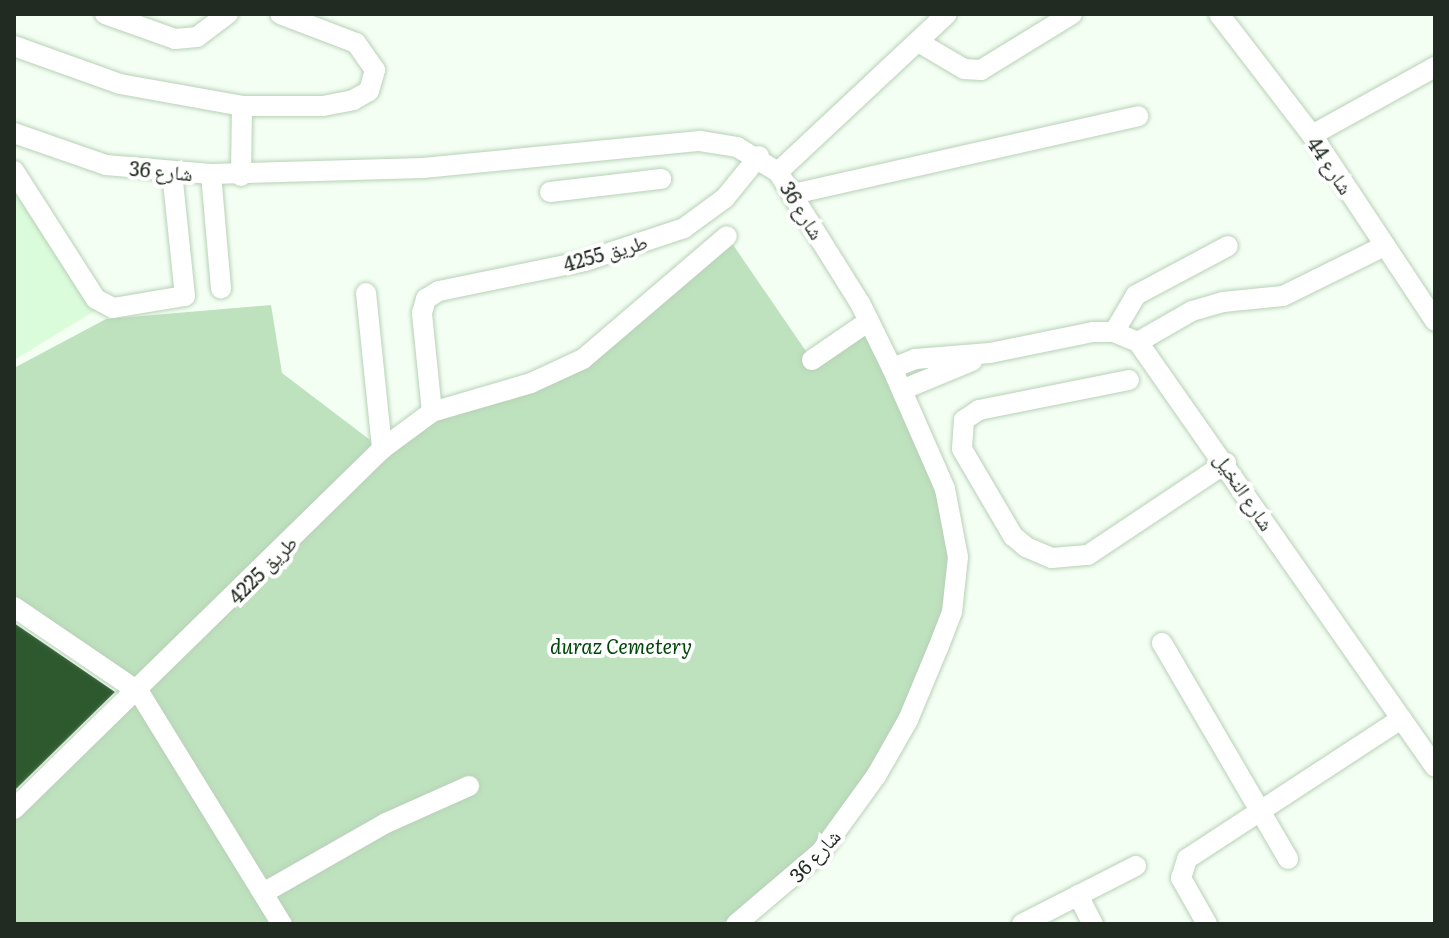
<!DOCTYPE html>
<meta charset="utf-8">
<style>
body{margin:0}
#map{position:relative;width:1449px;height:938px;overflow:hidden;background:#f4fff4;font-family:Literata,"Noto Naskh Arabic",serif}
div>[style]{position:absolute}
.built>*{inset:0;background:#dbfcdb}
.green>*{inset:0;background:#bee1be}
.building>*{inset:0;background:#2e592f}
.roads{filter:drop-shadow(0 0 2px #b8d1b7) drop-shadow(0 0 2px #b8d1b7)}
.minor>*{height:20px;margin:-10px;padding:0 10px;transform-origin:10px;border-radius:10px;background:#fff}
span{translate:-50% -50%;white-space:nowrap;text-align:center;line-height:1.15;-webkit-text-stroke:8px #fff;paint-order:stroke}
.street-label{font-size:20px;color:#212b21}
.park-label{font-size:20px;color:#00480a;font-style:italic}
.frame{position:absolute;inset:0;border:16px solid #212b21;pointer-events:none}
</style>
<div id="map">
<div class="built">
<i style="clip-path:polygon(14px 164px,103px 306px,14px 360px)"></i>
</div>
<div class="green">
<i style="clip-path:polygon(727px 236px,812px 360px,869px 321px,892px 368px,958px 557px,938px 648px,842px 826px,722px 924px,14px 924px,14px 809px,139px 692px,14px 608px,14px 368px,106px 319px,271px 305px,282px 373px,382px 449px,432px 412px,583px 359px)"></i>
</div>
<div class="building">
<i style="clip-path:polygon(14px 623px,115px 692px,14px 791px)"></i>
</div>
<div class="roads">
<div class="minor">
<i style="left:105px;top:14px;width:74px;rotate:19.7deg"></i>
<i style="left:175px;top:39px;width:22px;rotate:-5deg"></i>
<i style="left:197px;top:37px;width:39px;rotate:-37deg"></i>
<i style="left:1219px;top:14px;width:153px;rotate:52.5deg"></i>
<i style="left:1312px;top:135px;width:223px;rotate:56.5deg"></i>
<i style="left:920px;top:43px;width:51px;rotate:30.6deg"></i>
<i style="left:964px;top:69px;width:17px;rotate:3deg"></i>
<i style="left:981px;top:70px;width:107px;rotate:-31.6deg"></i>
<i style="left:14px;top:46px;width:113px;rotate:19.7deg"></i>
<i style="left:120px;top:84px;width:124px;rotate:10.2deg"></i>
<i style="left:242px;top:106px;width:81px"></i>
<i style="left:323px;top:106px;width:31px;rotate:-11deg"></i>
<i style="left:353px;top:100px;width:18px;rotate:-29deg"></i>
<i style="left:369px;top:91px;width:22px;rotate:-74deg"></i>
<i style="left:375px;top:70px;width:33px;rotate:-125deg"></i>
<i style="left:356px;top:43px;width:81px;rotate:-159.1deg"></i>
<i style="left:14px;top:133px;width:97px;rotate:19.2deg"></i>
<i style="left:106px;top:165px;width:105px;rotate:4.9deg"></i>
<i style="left:211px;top:174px;width:212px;rotate:-1.6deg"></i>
<i style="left:423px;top:168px;width:278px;rotate:-5.6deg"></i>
<i style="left:700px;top:141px;width:37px;rotate:9deg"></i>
<i style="left:737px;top:147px;width:48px;rotate:31.4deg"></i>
<i style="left:778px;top:172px;width:155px;rotate:58deg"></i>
<i style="left:860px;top:303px;width:72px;rotate:63.8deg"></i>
<i style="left:892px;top:368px;width:132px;rotate:66.3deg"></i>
<i style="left:945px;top:489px;width:69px;rotate:79.2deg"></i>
<i style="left:958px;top:557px;width:55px;rotate:96.2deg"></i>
<i style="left:952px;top:612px;width:39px;rotate:111deg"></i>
<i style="left:938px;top:648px;width:78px;rotate:112.6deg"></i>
<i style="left:908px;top:720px;width:64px;rotate:119.7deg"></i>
<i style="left:876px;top:776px;width:94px;rotate:125.9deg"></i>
<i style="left:821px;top:852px;width:111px;rotate:139.7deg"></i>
<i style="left:1312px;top:135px;width:141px;rotate:-28.9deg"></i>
<i style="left:14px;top:171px;width:152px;rotate:57.4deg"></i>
<i style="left:96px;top:299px;width:19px;rotate:28deg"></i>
<i style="left:113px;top:308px;width:73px;rotate:-9.5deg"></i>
<i style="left:185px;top:296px;width:125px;rotate:-96deg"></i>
<i style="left:778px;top:172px;width:231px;rotate:-43.1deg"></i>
<i style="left:211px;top:174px;width:115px;rotate:85deg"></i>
<i style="left:241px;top:176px;width:70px;rotate:-89.2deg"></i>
<i style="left:550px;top:192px;width:112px;rotate:-6.7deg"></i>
<i style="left:793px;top:194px;width:354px;rotate:-12.7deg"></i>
<i style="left:366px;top:293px;width:157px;rotate:84.1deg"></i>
<i style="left:1114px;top:332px;width:43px;rotate:-59.3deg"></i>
<i style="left:1136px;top:295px;width:104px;rotate:-28deg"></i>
<i style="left:1138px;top:342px;width:62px;rotate:-29.9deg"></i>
<i style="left:1192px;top:311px;width:32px;rotate:-16deg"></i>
<i style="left:1223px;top:302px;width:60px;rotate:-5.7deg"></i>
<i style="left:1283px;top:296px;width:113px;rotate:-26.3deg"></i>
<i style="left:812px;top:360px;width:69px;rotate:-34.4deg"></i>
<i style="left:892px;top:368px;width:25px;rotate:-21deg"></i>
<i style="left:915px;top:359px;width:75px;rotate:-4.6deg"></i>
<i style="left:990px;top:353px;width:105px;rotate:-11.5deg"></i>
<i style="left:1093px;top:332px;width:21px"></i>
<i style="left:1114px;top:332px;width:26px;rotate:23deg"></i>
<i style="left:1138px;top:342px;width:518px;rotate:55.05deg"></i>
<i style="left:1129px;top:380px;width:153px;rotate:168.7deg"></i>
<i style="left:979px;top:410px;width:18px;rotate:146deg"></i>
<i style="left:964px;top:420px;width:29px;rotate:94deg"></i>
<i style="left:962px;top:449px;width:101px;rotate:59.6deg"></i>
<i style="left:1013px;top:536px;width:17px;rotate:40deg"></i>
<i style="left:1026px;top:547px;width:28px;rotate:23deg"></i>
<i style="left:1052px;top:558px;width:36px;rotate:-5deg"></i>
<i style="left:1088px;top:555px;width:166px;rotate:-33.7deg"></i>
<i style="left:902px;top:390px;width:76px;rotate:-22.5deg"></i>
<i style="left:432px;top:412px;width:103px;rotate:-16.3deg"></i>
<i style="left:531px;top:383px;width:57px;rotate:-24.8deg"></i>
<i style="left:583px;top:359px;width:189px;rotate:-40.5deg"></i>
<i style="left:14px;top:607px;width:151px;rotate:34.2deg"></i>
<i style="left:139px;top:692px;width:273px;rotate:58.4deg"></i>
<i style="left:1162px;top:643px;width:250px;rotate:59.7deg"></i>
<i style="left:14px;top:809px;width:515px;rotate:-44.37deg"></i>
<i style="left:382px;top:449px;width:62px;rotate:-36.5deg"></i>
<i style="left:432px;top:412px;width:100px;rotate:-95.8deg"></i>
<i style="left:422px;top:313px;width:15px;rotate:-74deg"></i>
<i style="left:426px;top:299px;width:15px;rotate:-32deg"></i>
<i style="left:439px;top:291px;width:149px;rotate:-11.6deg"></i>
<i style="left:585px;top:261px;width:104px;rotate:-18.4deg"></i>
<i style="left:684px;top:228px;width:51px;rotate:-36.2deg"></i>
<i style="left:725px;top:198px;width:54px;rotate:-51deg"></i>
<i style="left:265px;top:892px;width:139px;rotate:-29.7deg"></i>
<i style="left:386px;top:823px;width:91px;rotate:-24deg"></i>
<i style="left:1078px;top:895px;width:33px;rotate:63deg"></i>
<i style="left:1022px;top:924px;width:128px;rotate:-27deg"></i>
<i style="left:1207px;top:924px;width:53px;rotate:-119.5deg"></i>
<i style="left:1181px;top:878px;width:20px;rotate:-72deg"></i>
<i style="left:1187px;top:859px;width:256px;rotate:-33.2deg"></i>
</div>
</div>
<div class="street-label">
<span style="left:1331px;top:165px;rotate:56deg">شارع 44</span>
<span style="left:161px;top:170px;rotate:5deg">شارع 36</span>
<span style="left:803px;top:210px;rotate:58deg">شارع 36</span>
<span style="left:605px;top:252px;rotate:-16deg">طريق 4255</span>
<span style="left:1245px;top:491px;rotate:56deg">شارع النخيل</span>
<span style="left:262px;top:569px;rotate:-45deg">طريق 4225</span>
<span style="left:814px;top:855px;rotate:-47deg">شارع 36</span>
</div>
<div class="park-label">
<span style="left:621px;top:645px">duraz Cemetery</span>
</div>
<div class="frame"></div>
</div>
